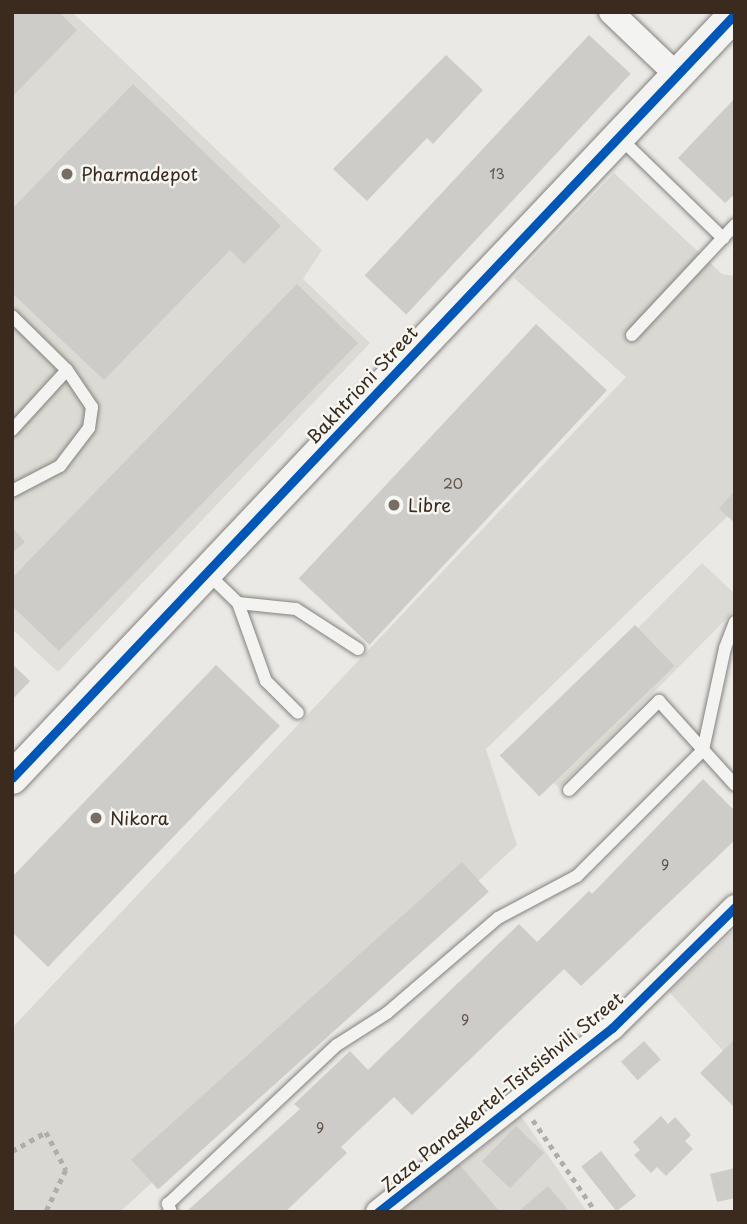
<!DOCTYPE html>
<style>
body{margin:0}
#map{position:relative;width:747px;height:1224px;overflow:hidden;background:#eae9e6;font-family:"Playpen Sans",sans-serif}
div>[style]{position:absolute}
.built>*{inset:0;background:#dbdad4}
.green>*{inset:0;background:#dad8d3}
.building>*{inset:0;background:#cdccc9;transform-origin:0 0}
.path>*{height:4.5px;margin-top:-2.25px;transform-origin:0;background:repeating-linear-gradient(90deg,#b0aeac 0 5px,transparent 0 10px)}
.roads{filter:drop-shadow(0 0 2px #85817d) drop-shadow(0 0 2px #85817d)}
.service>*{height:12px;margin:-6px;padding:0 6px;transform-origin:6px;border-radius:6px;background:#f3f3f1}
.minor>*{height:24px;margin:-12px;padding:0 12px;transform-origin:12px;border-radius:12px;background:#f3f3f1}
.tertiary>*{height:32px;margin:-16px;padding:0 16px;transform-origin:16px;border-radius:16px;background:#f3f3f1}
.cycleway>*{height:9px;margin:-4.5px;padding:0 4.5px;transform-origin:4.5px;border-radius:4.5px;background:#0057b8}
.dots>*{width:19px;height:19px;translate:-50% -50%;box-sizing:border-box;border:4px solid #f6f6f2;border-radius:50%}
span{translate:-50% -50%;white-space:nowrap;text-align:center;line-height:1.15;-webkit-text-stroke:5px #f6f6f2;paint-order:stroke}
.number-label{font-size:14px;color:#605249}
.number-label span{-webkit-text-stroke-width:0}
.poi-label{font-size:18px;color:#3b2a1e}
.left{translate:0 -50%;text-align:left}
.street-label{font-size:18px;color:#3b2a1e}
.frame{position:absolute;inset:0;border:14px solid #3b2a1e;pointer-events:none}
</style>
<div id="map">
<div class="built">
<i style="clip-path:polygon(12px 12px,72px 12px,322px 250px,303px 279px,370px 343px,58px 672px,12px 629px)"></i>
<i style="clip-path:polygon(702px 563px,735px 594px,735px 610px,559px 788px,519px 749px)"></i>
<i style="clip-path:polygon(735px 929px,735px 1064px,669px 992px)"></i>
<i style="clip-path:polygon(521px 1116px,587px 1212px,402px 1212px)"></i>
</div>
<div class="green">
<i style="clip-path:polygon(614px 173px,722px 274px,735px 276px,735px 509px,486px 749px,517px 845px,120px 1212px,12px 1212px,12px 1028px,626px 377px,514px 278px)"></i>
</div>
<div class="building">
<i style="clip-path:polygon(12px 12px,59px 12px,77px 30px,12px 97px)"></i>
<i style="left:589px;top:35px;width:57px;height:329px;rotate:43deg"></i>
<i style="clip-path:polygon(446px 55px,483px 90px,433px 144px,427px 138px,367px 201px,333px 169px)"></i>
<i style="clip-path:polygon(133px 84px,281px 226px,244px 264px,230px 250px,104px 380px,12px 293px,12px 209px)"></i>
<i style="clip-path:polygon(735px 98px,735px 194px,725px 203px,678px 158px)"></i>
<i style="clip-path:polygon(297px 284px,358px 343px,59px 651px,12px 606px,12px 578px)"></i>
<i style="left:536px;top:324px;width:97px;height:348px;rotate:43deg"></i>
<i style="clip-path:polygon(735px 490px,735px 523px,719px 509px)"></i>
<i style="clip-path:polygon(12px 527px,25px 542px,12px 553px)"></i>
<i style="left:635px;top:625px;width:57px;height:188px;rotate:46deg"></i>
<i style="clip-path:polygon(12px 664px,30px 681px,12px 700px)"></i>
<i style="clip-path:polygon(216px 665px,280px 726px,48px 967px,12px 932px,12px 877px)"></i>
<i style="clip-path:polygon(703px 779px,735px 811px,735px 840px,581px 986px,564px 969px,412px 1115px,394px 1097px,341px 1147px,347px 1153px,285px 1212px,186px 1212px,300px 1109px,294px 1104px,350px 1051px,368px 1070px,519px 924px,537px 942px,589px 891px,592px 894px)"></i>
<i style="left:462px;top:862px;width:40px;height:445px;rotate:48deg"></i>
<i style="clip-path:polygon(735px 1039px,735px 1108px,700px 1073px)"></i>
<i style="left:644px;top:1041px;width:25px;height:31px;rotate:48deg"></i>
<i style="clip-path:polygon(661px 1116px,668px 1124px,675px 1117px,691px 1135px,685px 1141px,693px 1149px,666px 1176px,657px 1167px,651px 1173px,634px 1155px,640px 1150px,633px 1142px)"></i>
<i style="left:516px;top:1126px;width:39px;height:49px;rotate:44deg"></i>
<i style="left:601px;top:1151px;width:57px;height:25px;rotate:52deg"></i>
<i style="clip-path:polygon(453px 1157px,500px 1212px,389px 1212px)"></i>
<i style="clip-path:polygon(735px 1168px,735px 1198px,717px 1202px,710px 1174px)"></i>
<i style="clip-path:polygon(548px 1186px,570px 1212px,518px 1212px)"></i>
</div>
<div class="path">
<i style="left:533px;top:1120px;width:112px;rotate:55.6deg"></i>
<i style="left:12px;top:1151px;width:39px;rotate:-29deg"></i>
<i style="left:46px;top:1132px;width:43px;rotate:62.2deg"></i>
<i style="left:66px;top:1170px;width:47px;rotate:115.5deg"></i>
</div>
<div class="roads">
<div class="service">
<i style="left:620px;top:138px;width:144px;rotate:44.2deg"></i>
<i style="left:12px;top:316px;width:77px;rotate:44.5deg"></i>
<i style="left:67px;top:370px;width:45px;rotate:56deg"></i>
<i style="left:92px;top:407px;width:21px;rotate:98deg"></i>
<i style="left:89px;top:428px;width:48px;rotate:127.3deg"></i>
<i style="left:60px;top:466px;width:54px;rotate:152.5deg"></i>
<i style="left:632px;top:335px;width:151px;rotate:-46.9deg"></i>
<i style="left:12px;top:430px;width:81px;rotate:-47.5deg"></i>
<i style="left:207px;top:573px;width:43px;rotate:44.1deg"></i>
<i style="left:238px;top:603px;width:58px;rotate:5.9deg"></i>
<i style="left:296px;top:609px;width:74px;rotate:32.8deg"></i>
<i style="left:238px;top:603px;width:83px;rotate:70.3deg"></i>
<i style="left:266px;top:681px;width:45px;rotate:45deg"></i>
<i style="left:569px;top:790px;width:127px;rotate:-44.7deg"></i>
<i style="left:659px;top:701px;width:113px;rotate:47.9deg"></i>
<i style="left:171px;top:1212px;width:9px;rotate:-111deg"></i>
<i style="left:168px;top:1204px;width:232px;rotate:-43.3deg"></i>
<i style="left:337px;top:1045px;width:59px;rotate:-32.6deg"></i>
<i style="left:387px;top:1013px;width:146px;rotate:-40.6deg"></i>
<i style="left:498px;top:918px;width:89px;rotate:-28deg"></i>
<i style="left:577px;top:876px;width:178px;rotate:-45deg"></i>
<i style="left:703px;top:750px;width:104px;rotate:-77.8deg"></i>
<i style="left:725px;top:648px;width:28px;rotate:-69deg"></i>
</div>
<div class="minor">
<i style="left:611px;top:12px;width:91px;rotate:43.7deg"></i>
<i style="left:378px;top:1212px;width:298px;rotate:-38.2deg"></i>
<i style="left:612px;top:1028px;width:173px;rotate:-44.5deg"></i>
</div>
<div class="tertiary">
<i style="left:12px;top:778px;width:1052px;rotate:-46.58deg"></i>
</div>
</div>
<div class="cycleway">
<i style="left:12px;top:778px;width:1052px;rotate:-46.58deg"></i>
<i style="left:378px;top:1212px;width:298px;rotate:-38.2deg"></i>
<i style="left:612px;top:1028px;width:173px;rotate:-44.5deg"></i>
</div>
<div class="dots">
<i style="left:67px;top:174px;background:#786d64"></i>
<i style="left:394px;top:505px;background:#786d64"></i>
<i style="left:96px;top:818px;background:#786d64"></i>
</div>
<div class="number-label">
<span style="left:497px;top:174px">13</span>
<span style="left:453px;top:484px">20</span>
<span style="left:665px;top:865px">9</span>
<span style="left:465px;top:1020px">9</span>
<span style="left:320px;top:1128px">9</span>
</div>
<div class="poi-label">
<span class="left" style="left:81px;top:174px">Pharmadepot</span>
<span class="left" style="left:408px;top:505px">Libre</span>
<span class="left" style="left:110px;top:818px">Nikora</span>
</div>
<div class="street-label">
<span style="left:362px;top:385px;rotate:-47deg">Bakhtrioni Street</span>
<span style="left:502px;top:1092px;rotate:-39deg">Zaza Panaskertel-Tsitsishvili Street</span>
</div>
<div class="frame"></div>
</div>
